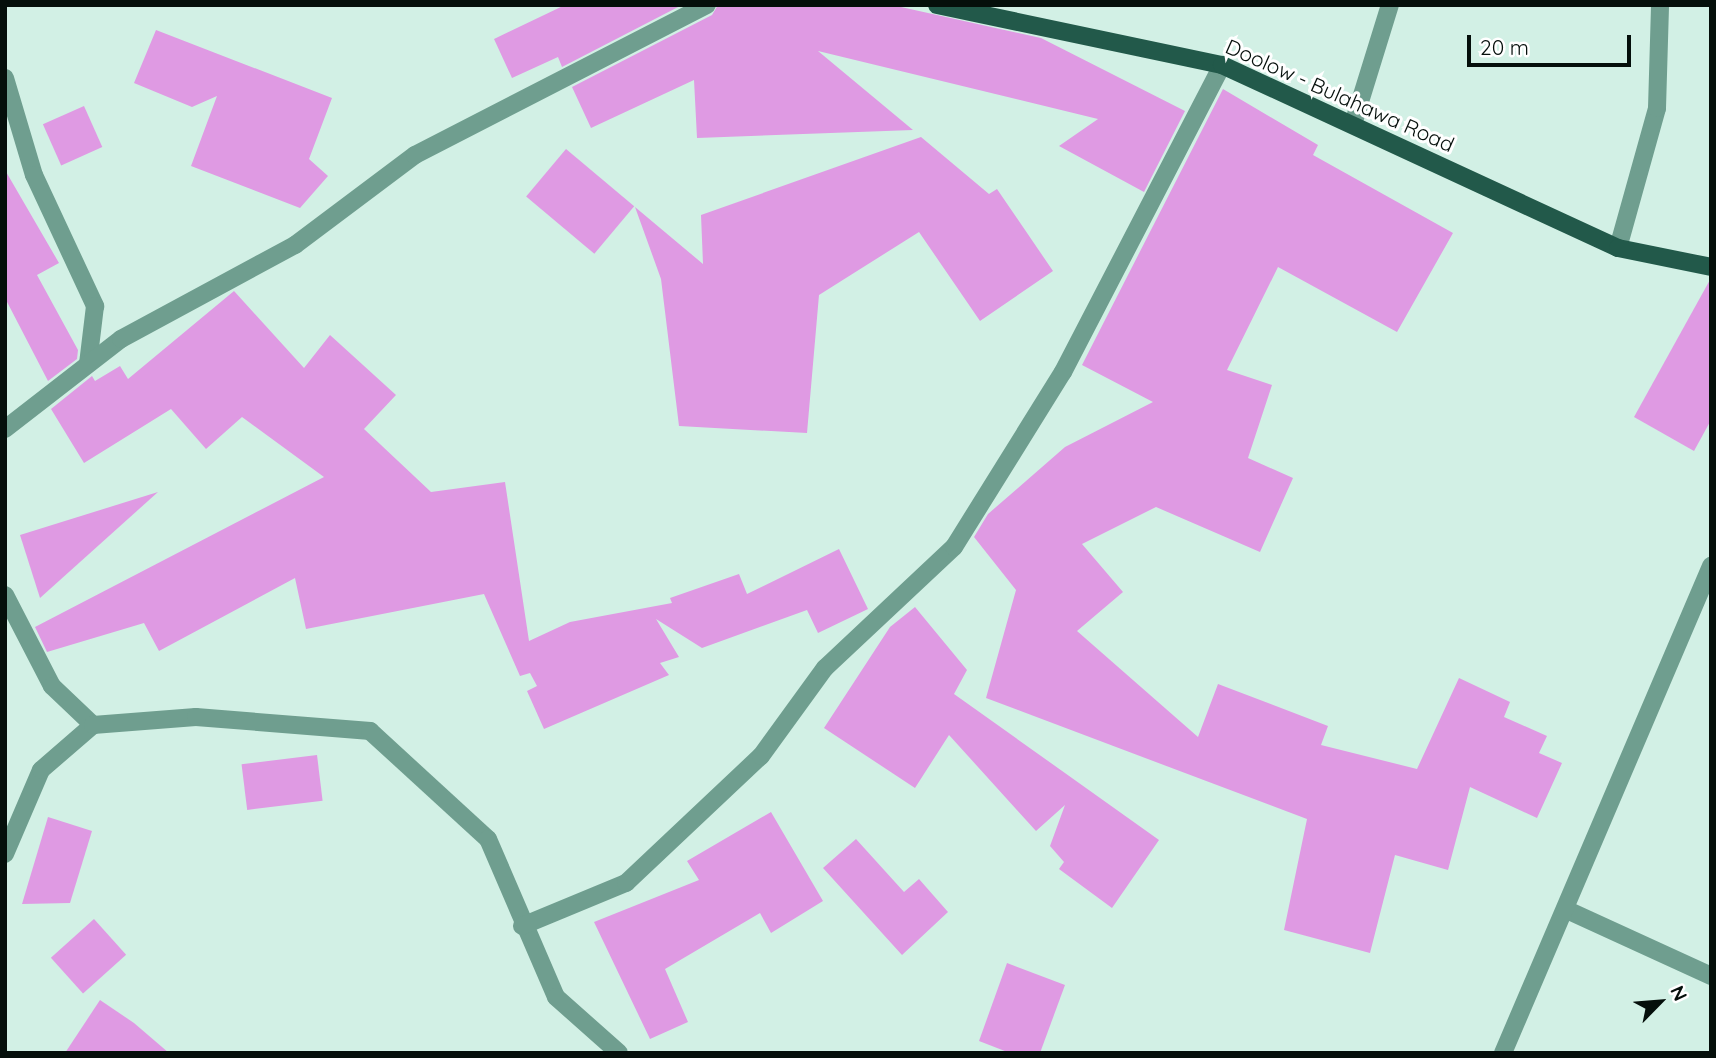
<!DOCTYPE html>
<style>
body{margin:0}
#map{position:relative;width:1716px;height:1058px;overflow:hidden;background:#d2f0e5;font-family:Quicksand,sans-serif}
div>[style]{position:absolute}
.building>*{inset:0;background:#df9ae3;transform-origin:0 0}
.minor>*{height:18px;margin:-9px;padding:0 9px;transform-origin:9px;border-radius:9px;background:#6f9e8f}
.major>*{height:18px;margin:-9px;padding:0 9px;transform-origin:9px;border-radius:9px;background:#22594a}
span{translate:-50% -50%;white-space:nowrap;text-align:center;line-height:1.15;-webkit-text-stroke:6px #fff;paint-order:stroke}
.street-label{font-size:21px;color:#050f0b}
.frame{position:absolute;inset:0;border:7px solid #050f0b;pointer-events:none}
.north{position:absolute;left:1625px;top:967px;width:70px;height:70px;-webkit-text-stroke:5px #fff;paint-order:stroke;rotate:65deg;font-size:19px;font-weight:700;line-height:28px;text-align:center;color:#050f0b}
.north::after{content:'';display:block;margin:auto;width:24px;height:32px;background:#050f0b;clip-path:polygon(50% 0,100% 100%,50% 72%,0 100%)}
.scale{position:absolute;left:1467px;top:35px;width:164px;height:32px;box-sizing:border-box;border:4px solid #050f0b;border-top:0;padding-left:9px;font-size:21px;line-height:24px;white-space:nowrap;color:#050f0b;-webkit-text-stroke:5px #fff;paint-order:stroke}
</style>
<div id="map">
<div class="building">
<i style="clip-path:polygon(565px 5px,682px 5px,562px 67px,558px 57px,512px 78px,494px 39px)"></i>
<i style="clip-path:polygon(718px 5px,892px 5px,1041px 38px,1185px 111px,1144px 192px,1059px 146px,1098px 119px,818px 51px,913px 130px,697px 138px,694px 80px,591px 128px,572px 87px,712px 15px)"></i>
<i style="clip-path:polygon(156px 30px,332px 98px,309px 159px,328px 176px,300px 208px,191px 166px,217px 96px,192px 107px,134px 83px)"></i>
<i style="clip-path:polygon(1223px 89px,1318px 145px,1313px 155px,1453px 233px,1397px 332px,1278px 267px,1227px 370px,1272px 385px,1248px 458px,1293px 478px,1260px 552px,1156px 507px,1082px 544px,1123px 592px,1077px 631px,1198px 737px,1218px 684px,1328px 726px,1321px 745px,1417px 769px,1459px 678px,1510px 702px,1504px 717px,1547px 736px,1539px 753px,1562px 763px,1537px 818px,1470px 787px,1448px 870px,1395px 855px,1370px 953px,1284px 930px,1307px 819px,986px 698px,1016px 590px,974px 537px,988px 514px,1065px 447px,1153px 402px,1082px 365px)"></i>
<i style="left:84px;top:106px;width:45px;height:45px;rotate:66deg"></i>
<i style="clip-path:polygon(921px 137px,989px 194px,997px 189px,1053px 271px,980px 321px,919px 232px,819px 295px,807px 433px,679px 426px,661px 279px,635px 207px,703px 264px,701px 215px)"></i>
<i style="left:566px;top:149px;width:89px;height:62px;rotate:40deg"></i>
<i style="clip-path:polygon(5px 170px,59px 263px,37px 275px,78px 350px,77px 359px,48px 381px,5px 298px)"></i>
<i style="clip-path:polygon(1711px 278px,1711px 420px,1694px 451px,1634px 417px)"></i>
<i style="clip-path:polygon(234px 291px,304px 368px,330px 335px,396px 395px,364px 429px,431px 492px,505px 482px,529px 641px,570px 622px,672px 603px,670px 598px,739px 574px,747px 594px,839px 549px,868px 609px,818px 633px,807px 610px,702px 648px,656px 619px,679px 657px,660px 663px,669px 675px,544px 729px,527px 691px,537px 686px,530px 673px,520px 676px,484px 594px,306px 629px,295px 578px,159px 651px,144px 623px,47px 652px,35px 627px,324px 477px,242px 417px,206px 449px,171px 409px,84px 463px,51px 409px,92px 376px,95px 381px,120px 366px,128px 379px)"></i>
<i style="clip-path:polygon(158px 492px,40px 598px,20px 535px)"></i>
<i style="clip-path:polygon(915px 607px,967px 670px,954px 694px,1159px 840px,1112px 908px,1059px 869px,1064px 862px,1050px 846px,1065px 805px,1036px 831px,949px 735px,915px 788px,824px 728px,890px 627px)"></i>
<i style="left:317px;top:755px;width:46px;height:76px;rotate:83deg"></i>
<i style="clip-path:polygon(771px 812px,823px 901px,771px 933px,760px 913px,665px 969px,688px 1022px,650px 1039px,594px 922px,699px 880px,687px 861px)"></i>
<i style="clip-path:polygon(48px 817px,92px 831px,70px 903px,22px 904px)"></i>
<i style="clip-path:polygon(856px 839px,904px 892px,919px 879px,948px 912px,902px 955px,823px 868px)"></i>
<i style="left:94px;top:919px;width:48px;height:58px;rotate:48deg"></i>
<i style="clip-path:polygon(1007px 963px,1065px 985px,1040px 1053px,1010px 1053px,979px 1041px)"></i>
<i style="clip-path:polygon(100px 1000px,134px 1023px,169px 1053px,65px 1053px)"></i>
</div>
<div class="minor">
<i style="left:5px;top:78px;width:101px;rotate:73.4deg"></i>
<i style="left:34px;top:175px;width:145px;rotate:65deg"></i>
<i style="left:95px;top:306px;width:58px;rotate:96.9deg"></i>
<i style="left:1354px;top:121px;width:121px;rotate:-72.8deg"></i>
<i style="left:1618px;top:248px;width:145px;rotate:-74.4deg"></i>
<i style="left:1657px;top:108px;width:103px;rotate:-88.3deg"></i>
<i style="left:5px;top:429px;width:147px;rotate:-37.8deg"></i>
<i style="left:121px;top:339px;width:198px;rotate:-28.4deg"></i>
<i style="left:295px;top:245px;width:150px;rotate:-36.9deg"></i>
<i style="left:415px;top:155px;width:328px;rotate:-27.2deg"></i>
<i style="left:5px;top:595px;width:102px;rotate:62.7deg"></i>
<i style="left:52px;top:686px;width:57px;rotate:43.6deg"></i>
<i style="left:5px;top:854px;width:91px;rotate:-66.8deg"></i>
<i style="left:41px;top:770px;width:69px;rotate:-40.9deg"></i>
<i style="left:93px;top:725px;width:103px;rotate:-4.4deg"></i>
<i style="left:196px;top:717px;width:175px;rotate:4.6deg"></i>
<i style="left:370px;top:731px;width:160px;rotate:42.5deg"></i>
<i style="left:488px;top:839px;width:172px;rotate:66.7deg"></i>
<i style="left:556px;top:997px;width:84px;rotate:41.6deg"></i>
<i style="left:1567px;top:910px;width:158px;rotate:24.6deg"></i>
<i style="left:522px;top:926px;width:113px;rotate:-22.5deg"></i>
<i style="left:626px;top:883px;width:185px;rotate:-43.3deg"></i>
<i style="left:761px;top:756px;width:109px;rotate:-54deg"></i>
<i style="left:825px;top:668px;width:177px;rotate:-43.2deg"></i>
<i style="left:954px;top:547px;width:206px;rotate:-58.1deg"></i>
<i style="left:1063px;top:372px;width:346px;rotate:-62.6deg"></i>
<i style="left:1503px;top:1053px;width:530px;rotate:-66.87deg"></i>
</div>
<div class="major">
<i style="left:937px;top:5px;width:291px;rotate:11.9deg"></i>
<i style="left:1222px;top:65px;width:436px;rotate:24.8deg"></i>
<i style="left:1618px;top:248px;width:95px;rotate:11.5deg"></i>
</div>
<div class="street-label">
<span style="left:1340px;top:95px;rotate:24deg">Doolow - Bulahawa Road</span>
</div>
<div class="frame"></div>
<div class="north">N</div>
<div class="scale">20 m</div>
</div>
